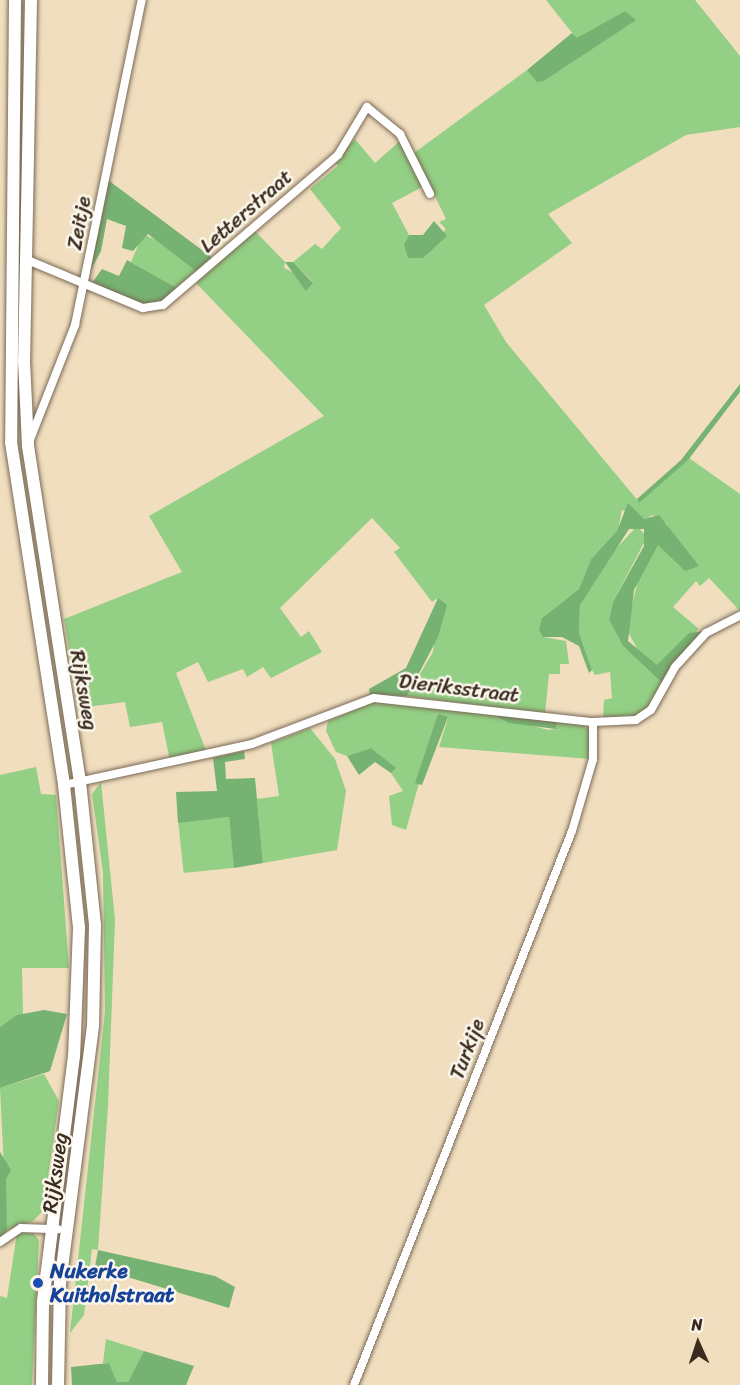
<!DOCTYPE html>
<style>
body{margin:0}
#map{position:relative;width:740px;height:1385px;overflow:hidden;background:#f0debf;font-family:Sriracha,sans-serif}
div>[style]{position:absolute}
.green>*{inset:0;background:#93cf84;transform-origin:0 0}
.forest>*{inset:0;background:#76b272}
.roads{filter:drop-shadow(0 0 2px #7a6956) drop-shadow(0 0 2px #7a6956)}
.minor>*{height:8px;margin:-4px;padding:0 4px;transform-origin:4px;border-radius:4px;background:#fff}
.highway>*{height:12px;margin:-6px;padding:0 6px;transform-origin:6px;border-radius:6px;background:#fff}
.dots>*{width:16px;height:16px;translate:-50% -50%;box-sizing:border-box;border:3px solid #fbf7ec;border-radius:50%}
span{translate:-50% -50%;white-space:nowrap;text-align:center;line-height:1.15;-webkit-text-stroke:5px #fbf7ec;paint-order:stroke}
.street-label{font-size:21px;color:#3b2a1e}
.transit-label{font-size:21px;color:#164399;font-weight:700}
.left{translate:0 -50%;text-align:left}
.north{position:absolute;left:668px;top:1313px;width:60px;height:60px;-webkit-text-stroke:4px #fbf7ec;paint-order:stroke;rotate:357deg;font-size:16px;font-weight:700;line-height:24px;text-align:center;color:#3b2a1e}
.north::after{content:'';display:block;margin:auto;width:21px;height:27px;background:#3b2a1e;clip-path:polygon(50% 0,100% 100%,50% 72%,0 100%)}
</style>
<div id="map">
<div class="green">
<i style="clip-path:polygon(546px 0,695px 0,740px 56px,740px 127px,686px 135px,548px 214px,572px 243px,484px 305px,506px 342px,639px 502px,689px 458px,740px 494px,740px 611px,709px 578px,700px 586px,696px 581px,673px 607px,699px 629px,657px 666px,639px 652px,626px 628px,640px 573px,658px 544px,680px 566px,667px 524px,653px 515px,645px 519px,622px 510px,618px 530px,591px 559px,579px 589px,542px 618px,543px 637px,566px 641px,569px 664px,560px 664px,560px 674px,549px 674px,545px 714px,407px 696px,433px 652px,438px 598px,432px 602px,394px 552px,400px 548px,372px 518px,280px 608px,301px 637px,309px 631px,322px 652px,271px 678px,263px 667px,247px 677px,243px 669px,208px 682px,198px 662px,176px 673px,207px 753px,170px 761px,162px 722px,130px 727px,125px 702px,79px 708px,64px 619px,182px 572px,149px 516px,324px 416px,196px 283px,255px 231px,285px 262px,284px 268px,313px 282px,293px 262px,315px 244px,322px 249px,341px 228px,310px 189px,338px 166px,335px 162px,355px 139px,375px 163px,401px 140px,424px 186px,392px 203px,409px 235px,404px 244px,423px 258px,446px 229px,439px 222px,446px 219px,414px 153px,527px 70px,544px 81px,635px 20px,625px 11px,577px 39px)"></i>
<i style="clip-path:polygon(143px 234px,156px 240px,198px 273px,179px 289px,131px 262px)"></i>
<i style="clip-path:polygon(637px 526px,647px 537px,613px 602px,609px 620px,623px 646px,662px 683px,651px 706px,634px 718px,603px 719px,604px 700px,612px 698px,610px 672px,595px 675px,592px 670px,579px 633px,580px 605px,602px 564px)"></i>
<i style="clip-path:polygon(377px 701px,494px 715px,548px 730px,556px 729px,557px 722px,582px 725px,590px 730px,590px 759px,439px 747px,448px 718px,438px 714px,406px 830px,392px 825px,389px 796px,403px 791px,391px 773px,395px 768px,371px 748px,347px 756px,336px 752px,326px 731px,328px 721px)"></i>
<i style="clip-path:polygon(310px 728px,335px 759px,346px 791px,337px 850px,263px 863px,257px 799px,279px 796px,271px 743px)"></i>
<i style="clip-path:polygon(36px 767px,41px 794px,56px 795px,69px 968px,22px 968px,23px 1014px,0 1027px,0 775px)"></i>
<i style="clip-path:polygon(101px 782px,115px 920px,108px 1106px,98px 1250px,92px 1249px,84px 1315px,70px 1333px,105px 1012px,103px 872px,92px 794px)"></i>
<i style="left:229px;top:817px;width:51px;height:51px;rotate:84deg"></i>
<i style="clip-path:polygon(44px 1074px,59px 1101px,43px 1211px,33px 1221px,7px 1230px,0 1088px)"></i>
<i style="clip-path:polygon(17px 1233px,33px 1233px,39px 1240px,32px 1385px,0 1385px,0 1296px,7px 1298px)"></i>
<i style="clip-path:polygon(106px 1339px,144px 1351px,128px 1382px,117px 1382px,109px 1363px,103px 1363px)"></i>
</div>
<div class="forest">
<i style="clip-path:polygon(625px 11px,636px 20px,544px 81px,537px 82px,527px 70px,572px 33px,577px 38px)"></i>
<i style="clip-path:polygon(108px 180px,214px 259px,198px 273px,148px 234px,133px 251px,122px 248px,126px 226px,107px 219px,101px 251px,87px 277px)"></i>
<i style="clip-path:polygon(434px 221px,447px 236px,423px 258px,408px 258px,404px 244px,409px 235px,423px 235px)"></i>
<i style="clip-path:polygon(127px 260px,179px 289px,161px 303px,145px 306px,92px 283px,102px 269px,119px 276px)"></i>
<i style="clip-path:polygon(285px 262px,293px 262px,313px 283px,306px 291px)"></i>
<i style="clip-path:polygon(740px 384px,740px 392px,688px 460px,639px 503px,637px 499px,681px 460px)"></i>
<i style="clip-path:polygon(628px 503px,644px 519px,659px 515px,699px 566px,685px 571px,658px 545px,634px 590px,628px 641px,657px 665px,689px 633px,704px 631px,662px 683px,623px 646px,609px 620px,613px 602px,644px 546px,644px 529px,629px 529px,580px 605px,579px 633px,592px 670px,589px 673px,579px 646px,562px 637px,543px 637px,539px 630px,542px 618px,579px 589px,591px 559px,617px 531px)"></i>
<i style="clip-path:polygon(438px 598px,447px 605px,438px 637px,407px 696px,370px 695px,369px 689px,406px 668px)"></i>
<i style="clip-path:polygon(438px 714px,448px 717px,422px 785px,415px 783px)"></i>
<i style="clip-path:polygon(494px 715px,557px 722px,556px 729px,509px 723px)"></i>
<i style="clip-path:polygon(371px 748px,396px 768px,391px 773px,375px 762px,359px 775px,347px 756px)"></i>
<i style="clip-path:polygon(244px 751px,245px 759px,225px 762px,226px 779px,255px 778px,263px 863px,234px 868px,229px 817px,178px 823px,176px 792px,217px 791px,213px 758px)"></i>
<i style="clip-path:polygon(44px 1010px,67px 1014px,50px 1071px,0 1088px,0 1027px,17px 1015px)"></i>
<i style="clip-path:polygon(0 1152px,11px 1170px,6px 1179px,7px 1230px,0 1238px)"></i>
<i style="clip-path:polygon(98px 1250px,215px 1276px,235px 1287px,229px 1308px,95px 1267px)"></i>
<i style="clip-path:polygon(144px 1351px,194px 1366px,186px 1385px,72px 1385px,71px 1367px,109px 1363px,117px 1382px,128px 1382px)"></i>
</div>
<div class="roads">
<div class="minor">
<i style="left:25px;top:259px;width:128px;rotate:22.6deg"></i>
<i style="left:143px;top:308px;width:20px;rotate:-9deg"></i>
<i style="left:163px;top:305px;width:230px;rotate:-40.6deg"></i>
<i style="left:338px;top:155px;width:56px;rotate:-58.9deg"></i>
<i style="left:367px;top:107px;width:43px;rotate:39.3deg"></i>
<i style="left:400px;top:134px;width:67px;rotate:63.4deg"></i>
<i style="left:29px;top:442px;width:126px;rotate:-68.5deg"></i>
<i style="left:75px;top:325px;width:332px;rotate:-78.4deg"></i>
<i style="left:64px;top:785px;width:192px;rotate:-12.3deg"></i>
<i style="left:252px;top:744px;width:130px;rotate:-20.7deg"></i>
<i style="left:374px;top:698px;width:220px;rotate:6.3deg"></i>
<i style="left:593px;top:722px;width:43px;rotate:-2.7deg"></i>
<i style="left:636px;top:720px;width:18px;rotate:-34deg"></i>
<i style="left:651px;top:710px;width:49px;rotate:-60.8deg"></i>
<i style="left:675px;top:667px;width:46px;rotate:-47.6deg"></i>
<i style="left:706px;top:633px;width:38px;rotate:-27deg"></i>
<i style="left:0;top:1242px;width:25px;rotate:-34deg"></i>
<i style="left:21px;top:1228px;width:37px;rotate:2deg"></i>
<i style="left:354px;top:1385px;width:595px;rotate:-68.52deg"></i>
<i style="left:572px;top:831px;width:75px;rotate:-73.7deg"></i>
<i style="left:593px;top:759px;width:37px;rotate:-90deg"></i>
</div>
<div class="highway">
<i style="left:15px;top:0;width:442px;rotate:90.5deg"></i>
<i style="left:11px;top:442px;width:347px;rotate:81.2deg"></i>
<i style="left:64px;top:785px;width:144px;rotate:84deg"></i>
<i style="left:79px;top:928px;width:128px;rotate:92.2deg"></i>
<i style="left:74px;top:1056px;width:249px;rotate:97.2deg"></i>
<i style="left:43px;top:1303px;width:82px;rotate:90.7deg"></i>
<i style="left:31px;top:0;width:361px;rotate:91.1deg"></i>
<i style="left:24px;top:361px;width:85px;rotate:87.3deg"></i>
<i style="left:28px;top:446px;width:340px;rotate:81.2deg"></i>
<i style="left:80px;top:782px;width:144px;rotate:84deg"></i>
<i style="left:95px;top:925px;width:101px;rotate:91.1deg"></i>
<i style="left:93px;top:1026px;width:258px;rotate:97.3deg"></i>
<i style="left:60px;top:1282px;width:103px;rotate:91.1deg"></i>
</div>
</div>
<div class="dots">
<i style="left:38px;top:1283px;background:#1a4fb4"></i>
</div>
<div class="street-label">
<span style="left:246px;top:211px;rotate:-41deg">Letterstraat</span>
<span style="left:79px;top:223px;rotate:-79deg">Zeitje</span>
<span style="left:459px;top:688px;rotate:7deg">Dieriksstraat</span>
<span style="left:84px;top:690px;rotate:80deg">Rijksweg</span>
<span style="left:467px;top:1049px;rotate:-69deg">Turkije</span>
<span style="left:55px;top:1173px;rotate:-82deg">Rijksweg</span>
</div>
<div class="transit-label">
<span class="left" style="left:50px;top:1283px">Nukerke<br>Kuitholstraat</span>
</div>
<div class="north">N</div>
</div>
